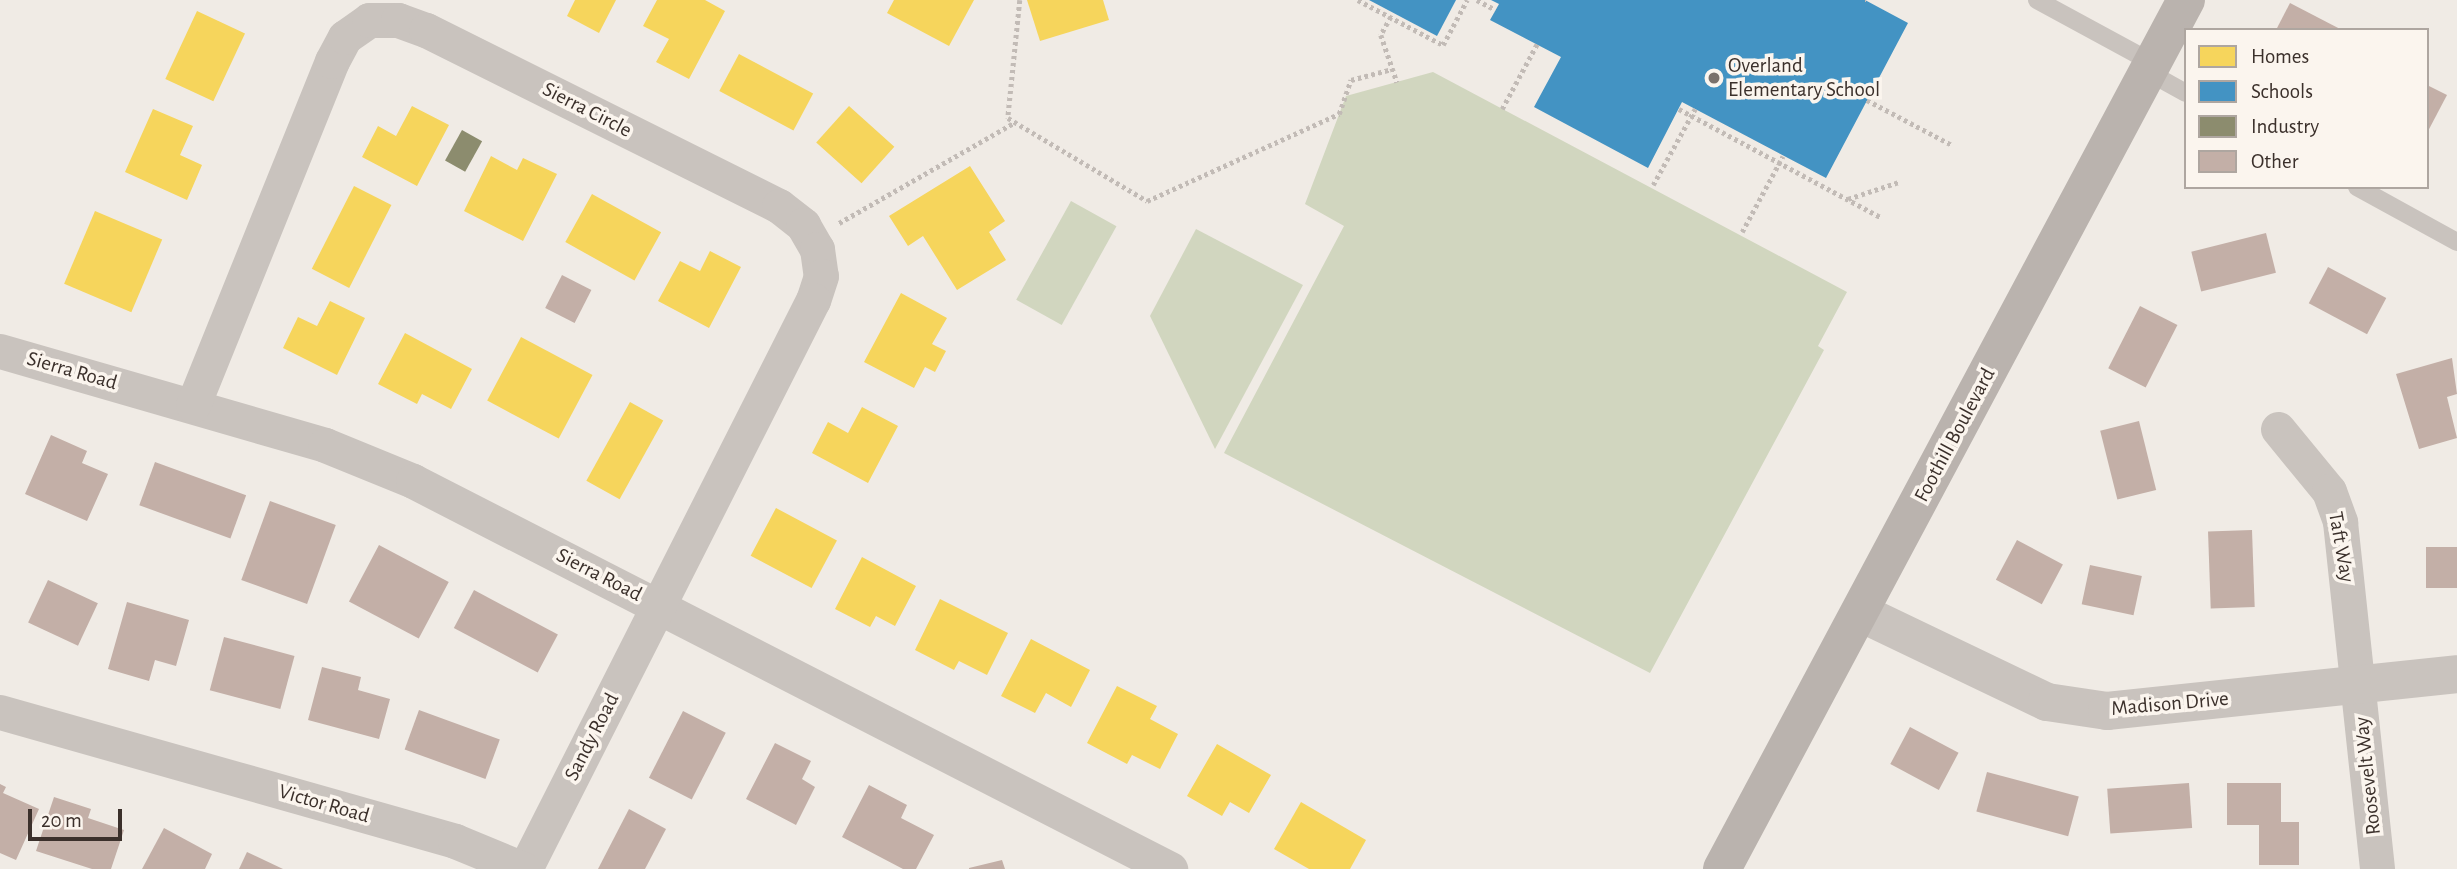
<!DOCTYPE html>
<style>
body{margin:0}
#map{position:relative;width:2457px;height:869px;overflow:hidden;background:#f0ebe5;font-family:"Alegreya Sans",sans-serif}
div>[style]{position:absolute}
.green>*{inset:0;background:#d1d6bf;transform-origin:0 0}
.homes>*{inset:0;background:#f6d55c;transform-origin:0 0}
.schools>*{inset:0;background:#4393c3}
.industry>*{inset:0;background:#8c8c6e;transform-origin:0 0}
.building>*{inset:0;background:#c3afa7;transform-origin:0 0}
.path>*{height:4.5px;margin-top:-2.25px;transform-origin:0;background:repeating-linear-gradient(90deg,#c2bbb6 0 3.5px,transparent 0 7px)}
.service>*{height:18px;margin:-9px;padding:0 9px;transform-origin:9px;border-radius:9px;background:#c9c3be}
.minor>*{height:35px;margin:-17.5px;padding:0 17.5px;transform-origin:17.5px;border-radius:17.5px;background:#c9c3be}
.tertiary>*{height:38px;margin:-19px;padding:0 19px;transform-origin:19px;border-radius:19px;background:#c9c3be}
.secondary>*{height:38px;margin:-19px;padding:0 19px;transform-origin:19px;border-radius:19px;background:#bab3ae}
.dots>*{width:19px;height:19px;translate:-50% -50%;box-sizing:border-box;border:4px solid #fbf5ee;border-radius:50%}
span{translate:-50% -50%;white-space:nowrap;text-align:center;line-height:1.15;-webkit-text-stroke:7px #fbf5ee;paint-order:stroke}
.poi-label{font-size:21px;color:#3b302b}
.left{translate:0 -50%;text-align:left}
.street-label{font-size:21px;color:#3b302b}
.legend{position:absolute;left:2184px;top:28px;width:245px;height:161px;box-sizing:border-box;background:#fbf5ee;border:2px solid #aea6a0;margin:0;padding:9px 12px;list-style:none;font-size:21px;color:#3b302b}
.legend li{display:flex;align-items:center;gap:14px;height:35px}
.legend b{width:35px;border:2px solid #aea6a0}
.scale{position:absolute;left:28px;top:809px;width:94px;height:32px;box-sizing:border-box;border:4px solid #3b302b;border-top:0;padding-left:9px;font-size:21px;line-height:24px;white-space:nowrap;color:#3b302b;-webkit-text-stroke:5px #fbf5ee;paint-order:stroke}
</style>
<div id="map">
<div class="green">
<i style="clip-path:polygon(1433px 72px,1847px 292px,1818px 346px,1824px 350px,1650px 673px,1224px 453px,1344px 226px,1305px 204px,1346px 96px)"></i>
<i style="left:1071px;top:201px;width:52px;height:113px;rotate:29deg"></i>
<i style="clip-path:polygon(1196px 229px,1303px 285px,1215px 449px,1150px 316px)"></i>
</div>
<div class="homes">
<i style="clip-path:polygon(575px 0,616px 0,599px 33px,567px 16px)"></i>
<i style="clip-path:polygon(657px 0,705px 0,725px 11px,689px 79px,656px 62px,669px 39px,643px 26px)"></i>
<i style="clip-path:polygon(894px 0,974px 0,949px 46px,887px 13px)"></i>
<i style="clip-path:polygon(1027px 0,1103px 0,1109px 20px,1040px 41px)"></i>
<i style="left:197px;top:11px;width:53px;height:75px;rotate:25deg"></i>
<i style="left:739px;top:54px;width:84px;height:42px;rotate:28deg"></i>
<i style="clip-path:polygon(412px 106px,449px 125px,417px 186px,362px 157px,378px 126px,396px 136px)"></i>
<i style="left:849px;top:106px;width:61px;height:49px;rotate:42deg"></i>
<i style="clip-path:polygon(153px 109px,193px 126px,180px 155px,202px 165px,187px 200px,125px 172px)"></i>
<i style="clip-path:polygon(491px 156px,517px 170px,523px 158px,557px 174px,523px 241px,464px 211px)"></i>
<i style="clip-path:polygon(970px 166px,1005px 221px,989px 232px,1006px 260px,957px 290px,923px 236px,908px 246px,889px 216px)"></i>
<i style="left:354px;top:186px;width:42px;height:93px;rotate:27deg"></i>
<i style="left:592px;top:194px;width:79px;height:55px;rotate:29deg"></i>
<i style="left:95px;top:211px;width:73px;height:79px;rotate:23deg"></i>
<i style="clip-path:polygon(710px 251px,741px 267px,709px 328px,658px 301px,680px 261px,700px 271px)"></i>
<i style="clip-path:polygon(901px 293px,947px 318px,932px 344px,946px 351px,935px 372px,925px 367px,914px 388px,864px 362px)"></i>
<i style="clip-path:polygon(330px 301px,365px 318px,337px 375px,283px 348px,298px 317px,317px 326px)"></i>
<i style="clip-path:polygon(405px 333px,472px 369px,451px 409px,422px 394px,417px 404px,378px 384px)"></i>
<i style="left:521px;top:337px;width:81px;height:72px;rotate:28deg"></i>
<i style="left:630px;top:402px;width:38px;height:90px;rotate:29deg"></i>
<i style="clip-path:polygon(862px 407px,898px 426px,868px 483px,812px 453px,828px 422px,848px 433px)"></i>
<i style="left:776px;top:508px;width:69px;height:54px;rotate:28deg"></i>
<i style="clip-path:polygon(862px 557px,916px 586px,895px 626px,876px 616px,870px 627px,835px 609px)"></i>
<i style="clip-path:polygon(940px 599px,1008px 633px,987px 675px,959px 661px,954px 670px,915px 650px)"></i>
<i style="clip-path:polygon(1031px 639px,1090px 670px,1071px 707px,1046px 693px,1035px 713px,1001px 696px)"></i>
<i style="clip-path:polygon(1117px 686px,1157px 706px,1150px 719px,1178px 734px,1160px 769px,1132px 755px,1127px 764px,1087px 743px)"></i>
<i style="clip-path:polygon(1217px 744px,1271px 775px,1249px 813px,1230px 802px,1222px 816px,1187px 796px)"></i>
<i style="clip-path:polygon(1301px 802px,1366px 840px,1350px 869px,1309px 869px,1274px 849px)"></i>
</div>
<div class="schools">
<i style="clip-path:polygon(1369px 0,1456px 0,1437px 36px)"></i>
<i style="clip-path:polygon(1491px 0,1865px 0,1908px 23px,1826px 178px,1682px 102px,1648px 168px,1534px 107px,1561px 57px,1490px 20px,1499px 4px)"></i>
</div>
<div class="industry">
<i style="left:462px;top:130px;width:23px;height:35px;rotate:29deg"></i>
</div>
<div class="building">
<i style="clip-path:polygon(2290px 3px,2342px 30px,2276px 30px)"></i>
<i style="clip-path:polygon(2427px 85px,2447px 95px,2427px 133px)"></i>
<i style="left:2266px;top:233px;width:41px;height:77px;rotate:76deg"></i>
<i style="left:2328px;top:267px;width:66px;height:41px;rotate:28deg"></i>
<i style="left:562px;top:275px;width:33px;height:37px;rotate:27deg"></i>
<i style="left:2140px;top:306px;width:42px;height:70px;rotate:27deg"></i>
<i style="clip-path:polygon(2452px 358px,2457px 394px,2447px 397px,2457px 438px,2419px 449px,2396px 374px)"></i>
<i style="left:2139px;top:421px;width:71px;height:40px;rotate:76deg"></i>
<i style="clip-path:polygon(51px 435px,87px 451px,82px 463px,108px 474px,87px 521px,25px 494px)"></i>
<i style="left:155px;top:462px;width:97px;height:46px;rotate:20deg"></i>
<i style="left:270px;top:501px;width:70px;height:84px;rotate:20deg"></i>
<i style="left:2252px;top:530px;width:77px;height:44px;rotate:88deg"></i>
<i style="left:2017px;top:540px;width:52px;height:45px;rotate:28deg"></i>
<i style="left:379px;top:545px;width:79px;height:64px;rotate:28deg"></i>
<i style="left:2457px;top:547px;width:41px;height:31px;rotate:90deg"></i>
<i style="left:2090px;top:565px;width:53px;height:40px;rotate:12deg"></i>
<i style="left:48px;top:580px;width:55px;height:47px;rotate:25deg"></i>
<i style="left:474px;top:590px;width:95px;height:43px;rotate:28deg"></i>
<i style="clip-path:polygon(127px 602px,189px 620px,176px 666px,155px 660px,149px 681px,108px 669px)"></i>
<i style="left:224px;top:637px;width:73px;height:55px;rotate:15deg"></i>
<i style="clip-path:polygon(322px 667px,361px 677px,358px 690px,390px 699px,379px 739px,308px 720px)"></i>
<i style="left:419px;top:710px;width:86px;height:42px;rotate:20deg"></i>
<i style="left:683px;top:711px;width:48px;height:75px;rotate:27deg"></i>
<i style="left:1910px;top:727px;width:55px;height:42px;rotate:28deg"></i>
<i style="clip-path:polygon(775px 743px,811px 761px,802px 779px,815px 787px,796px 825px,746px 799px)"></i>
<i style="left:1987px;top:772px;width:95px;height:41px;rotate:15deg"></i>
<i style="left:2189px;top:783px;width:45px;height:82px;rotate:86deg"></i>
<i style="clip-path:polygon(2227px 783px,2281px 783px,2281px 822px,2299px 822px,2299px 865px,2259px 865px,2259px 825px,2227px 825px)"></i>
<i style="clip-path:polygon(0 784px,6px 787px,3px 793px,39px 809px,16px 860px,0 853px)"></i>
<i style="clip-path:polygon(869px 785px,907px 805px,901px 818px,934px 835px,916px 869px,903px 869px,842px 837px)"></i>
<i style="clip-path:polygon(54px 797px,91px 809px,88px 818px,124px 830px,111px 869px,92px 869px,36px 851px)"></i>
<i style="clip-path:polygon(629px 809px,666px 829px,645px 869px,598px 869px)"></i>
<i style="clip-path:polygon(164px 828px,212px 854px,205px 869px,142px 869px)"></i>
<i style="clip-path:polygon(247px 852px,283px 869px,239px 869px)"></i>
<i style="clip-path:polygon(1002px 860px,1005px 869px,969px 869px,969px 868px)"></i>
</div>
<div class="path">
<i style="left:1020px;top:0;width:119px;rotate:95.8deg"></i>
<i style="left:1008px;top:118px;width:162px;rotate:30.8deg"></i>
<i style="left:1147px;top:201px;width:211px;rotate:-24.4deg"></i>
<i style="left:1339px;top:114px;width:36px;rotate:-71deg"></i>
<i style="left:1351px;top:80px;width:42px;rotate:-15deg"></i>
<i style="left:1358px;top:0;width:96px;rotate:27.9deg"></i>
<i style="left:1443px;top:45px;width:51px;rotate:-61.9deg"></i>
<i style="left:1477px;top:0;width:21px;rotate:28deg"></i>
<i style="left:1865px;top:0;width:1px"></i>
<i style="left:1391px;top:17px;width:21px;rotate:119deg"></i>
<i style="left:1381px;top:35px;width:50px;rotate:71.2deg"></i>
<i style="left:1867px;top:100px;width:96px;rotate:27.9deg"></i>
<i style="left:1502px;top:109px;width:74px;rotate:-61.7deg"></i>
<i style="left:1679px;top:109px;width:228px;rotate:28.2deg"></i>
<i style="left:1653px;top:185px;width:87px;rotate:-61.1deg"></i>
<i style="left:1848px;top:199px;width:54px;rotate:-18.4deg"></i>
<i style="left:839px;top:223px;width:203px;rotate:-29.8deg"></i>
<i style="left:1742px;top:232px;width:86px;rotate:-61.7deg"></i>
</div>
<div class="service">
<i style="left:2037px;top:0;width:132px;rotate:28.5deg"></i>
<i style="left:2148px;top:72px;width:43px;rotate:28.9deg"></i>
<i style="left:2357px;top:187px;width:114px;rotate:28.8deg"></i>
</div>
<div class="minor">
<i style="left:0;top:351px;width:338px;rotate:16.1deg"></i>
<i style="left:325px;top:445px;width:95px;rotate:22.2deg"></i>
<i style="left:413px;top:481px;width:851px;rotate:27.14deg"></i>
<i style="left:193px;top:405px;width:371px;rotate:-68deg"></i>
<i style="left:332px;top:61px;width:27px;rotate:-62deg"></i>
<i style="left:345px;top:37px;width:29px;rotate:-35deg"></i>
<i style="left:369px;top:20px;width:29px"></i>
<i style="left:398px;top:20px;width:30px;rotate:20deg"></i>
<i style="left:426px;top:30px;width:394px;rotate:26.5deg"></i>
<i style="left:779px;top:206px;width:31px;rotate:38deg"></i>
<i style="left:803px;top:225px;width:28px;rotate:60deg"></i>
<i style="left:817px;top:249px;width:27px;rotate:82deg"></i>
<i style="left:821px;top:276px;width:25px;rotate:108deg"></i>
<i style="left:813px;top:300px;width:638px;rotate:116.85deg"></i>
<i style="left:2278px;top:429px;width:80px;rotate:50.6deg"></i>
<i style="left:2329px;top:491px;width:33px;rotate:70deg"></i>
<i style="left:2340px;top:522px;width:349px;rotate:83.9deg"></i>
<i style="left:0;top:712px;width:473px;rotate:15.8deg"></i>
<i style="left:455px;top:841px;width:74px;rotate:22.4deg"></i>
</div>
<div class="tertiary">
<i style="left:1861px;top:613px;width:206px;rotate:25.6deg"></i>
<i style="left:2047px;top:702px;width:61px;rotate:8.5deg"></i>
<i style="left:2107px;top:711px;width:352px;rotate:-6deg"></i>
</div>
<div class="secondary">
<i style="left:1722px;top:869px;width:985px;rotate:-61.9deg"></i>
</div>
<div class="dots">
<i style="left:1714px;top:78px;background:#7a716c"></i>
</div>
<div class="poi-label">
<span class="left" style="left:1728px;top:78px">Overland<br>Elementary School</span>
</div>
<div class="street-label">
<span style="left:587px;top:110px;rotate:27deg">Sierra Circle</span>
<span style="left:72px;top:371px;rotate:16deg">Sierra Road</span>
<span style="left:1955px;top:435px;rotate:-62deg">Foothill Boulevard</span>
<span style="left:2341px;top:547px;rotate:80deg">Taft Way</span>
<span style="left:599px;top:575px;rotate:27deg">Sierra Road</span>
<span style="left:2170px;top:704px;rotate:-5deg">Madison Drive</span>
<span style="left:592px;top:737px;rotate:-63deg">Sandy Road</span>
<span style="left:2368px;top:776px;rotate:-96deg">Roosevelt Way</span>
<span style="left:324px;top:804px;rotate:16deg">Victor Road</span>
</div>
<ul class="legend">
<li><b style="height:19px;background:#f6d55c"></b>Homes</li>
<li><b style="height:19px;background:#4393c3"></b>Schools</li>
<li><b style="height:19px;background:#8c8c6e"></b>Industry</li>
<li><b style="height:19px;background:#c3afa7"></b>Other</li>
</ul>
<div class="scale">20 m</div>
</div>
